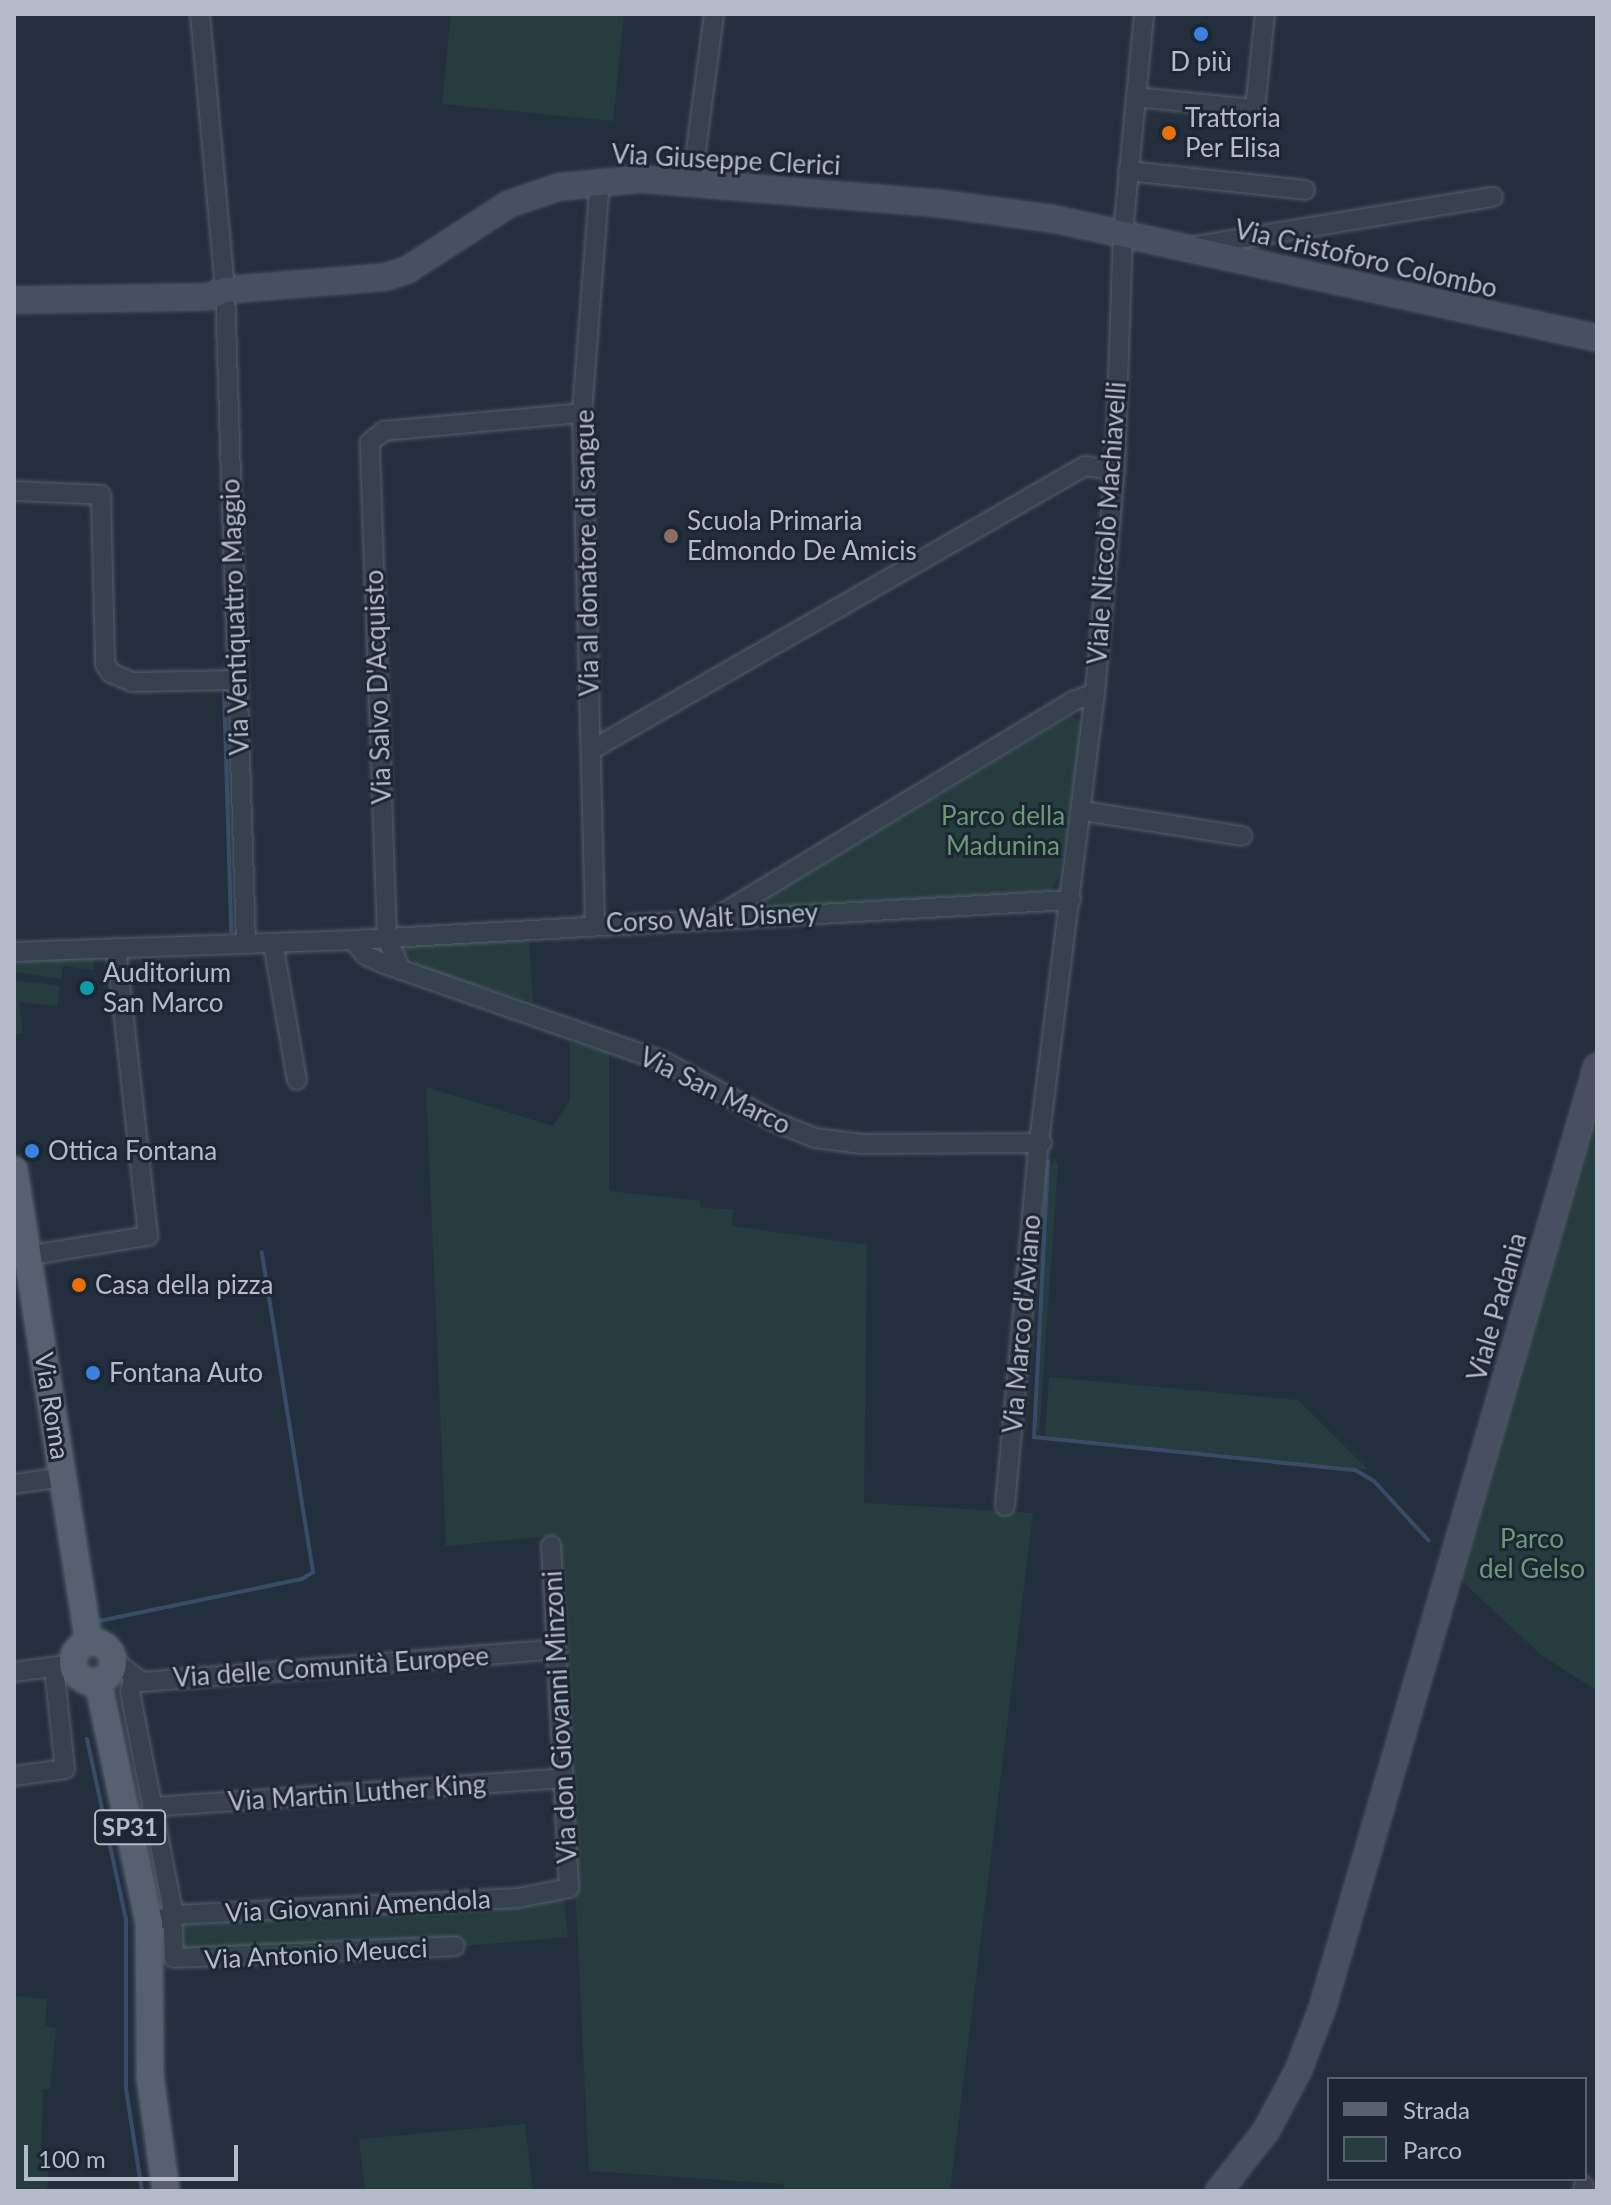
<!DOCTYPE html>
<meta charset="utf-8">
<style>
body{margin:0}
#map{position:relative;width:1611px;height:2205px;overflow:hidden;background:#242f3e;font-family:Lato,sans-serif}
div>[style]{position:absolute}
.green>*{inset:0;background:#263c3f}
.round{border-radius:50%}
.stream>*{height:4px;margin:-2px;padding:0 2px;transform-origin:2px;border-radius:2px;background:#394c67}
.roads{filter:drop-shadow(0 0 2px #565f6c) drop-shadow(0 0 2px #565f6c)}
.street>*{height:18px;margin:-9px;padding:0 9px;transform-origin:9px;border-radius:9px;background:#38414e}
.secondary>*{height:24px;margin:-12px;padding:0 12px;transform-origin:12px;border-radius:12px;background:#465061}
.primary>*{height:26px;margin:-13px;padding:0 13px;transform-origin:13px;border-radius:13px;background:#56606e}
.primary>.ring{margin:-13px;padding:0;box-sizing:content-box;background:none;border:26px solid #56606e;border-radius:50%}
.dots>*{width:22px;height:22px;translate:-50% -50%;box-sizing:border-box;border:4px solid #1d2633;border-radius:50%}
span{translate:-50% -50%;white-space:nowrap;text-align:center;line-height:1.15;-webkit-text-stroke:6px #1d2633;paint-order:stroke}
.shield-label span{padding:2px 6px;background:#1d2633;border:2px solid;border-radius:6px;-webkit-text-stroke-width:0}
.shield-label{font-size:24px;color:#b4bcc9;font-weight:700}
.poi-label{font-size:26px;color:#b4bcc9}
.left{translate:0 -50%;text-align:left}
.street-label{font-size:26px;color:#b4bcc9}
.park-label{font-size:26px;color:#6b9a76}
.frame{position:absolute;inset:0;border:16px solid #b4bcc9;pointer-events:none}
.legend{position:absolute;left:1327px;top:2077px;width:260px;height:104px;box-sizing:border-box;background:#1d2633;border:2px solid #59626f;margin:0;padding:10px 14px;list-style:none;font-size:24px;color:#b4bcc9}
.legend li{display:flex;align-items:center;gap:16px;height:40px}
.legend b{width:40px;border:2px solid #59626f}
.scale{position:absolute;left:24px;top:2145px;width:214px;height:36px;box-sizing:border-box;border:4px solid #b4bcc9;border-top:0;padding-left:10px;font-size:24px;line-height:28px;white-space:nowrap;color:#b4bcc9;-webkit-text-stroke:6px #1d2633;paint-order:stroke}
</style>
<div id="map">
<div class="green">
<i style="clip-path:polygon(451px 14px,624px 14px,613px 121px,442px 104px)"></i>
<i style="clip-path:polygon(1071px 716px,1084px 722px,1059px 877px,1050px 891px,753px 907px)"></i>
<i style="clip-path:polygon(529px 938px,533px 1002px,422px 969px,404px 952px,408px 946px)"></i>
<i style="clip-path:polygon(93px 956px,94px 970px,63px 966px,61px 979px,14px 972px,14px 960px)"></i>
<i style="clip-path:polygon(14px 980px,60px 986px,57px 1006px,19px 1002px,23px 1033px,14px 1034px)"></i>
<i style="clip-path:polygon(570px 1043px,609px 1052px,609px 1191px,700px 1201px,701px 1208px,733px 1209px,732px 1226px,867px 1245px,864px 1503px,1033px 1513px,950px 2191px,784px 2191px,784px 2184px,589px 2171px,558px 1535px,446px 1546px,426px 1087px,553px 1126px,570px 1100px)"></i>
<i style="clip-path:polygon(1597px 1097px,1597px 1691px,1540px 1654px,1462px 1581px,1463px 1561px)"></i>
<i style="clip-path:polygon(1054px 1158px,1058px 1165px,1039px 1436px,1034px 1417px,1049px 1171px)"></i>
<i style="clip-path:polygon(1049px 1377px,1298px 1400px,1369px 1470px,1045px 1436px)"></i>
<i class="round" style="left:81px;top:1648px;width:26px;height:26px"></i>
<i style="clip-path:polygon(564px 1899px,568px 1937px,465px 1946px,463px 1939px,182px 1954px,182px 1925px)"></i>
<i style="clip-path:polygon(14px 1996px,47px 1999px,45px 2026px,56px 2028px,50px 2089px,43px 2089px,41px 2160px,49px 2161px,47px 2191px,14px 2191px)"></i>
<i style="clip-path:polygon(525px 2124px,533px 2191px,365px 2191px,359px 2139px)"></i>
</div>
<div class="stream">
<i style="left:224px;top:690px;width:241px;rotate:88.3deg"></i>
<i style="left:1048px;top:1161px;width:276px;rotate:92.9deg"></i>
<i style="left:1034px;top:1437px;width:323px;rotate:5.9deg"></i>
<i style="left:1355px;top:1470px;width:22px;rotate:30deg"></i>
<i style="left:1374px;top:1481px;width:81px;rotate:47.5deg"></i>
<i style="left:99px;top:1621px;width:207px;rotate:-11.7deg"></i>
<i style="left:302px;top:1579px;width:13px;rotate:-32deg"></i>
<i style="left:313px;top:1572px;width:324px;rotate:-99.1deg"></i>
<i style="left:87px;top:1739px;width:184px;rotate:77.8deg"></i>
<i style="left:126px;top:1919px;width:170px;rotate:90deg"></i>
<i style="left:126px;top:2089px;width:103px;rotate:81.1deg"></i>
</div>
<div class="roads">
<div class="street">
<i style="left:200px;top:14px;width:277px;rotate:84.8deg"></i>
<i style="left:225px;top:290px;width:654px;rotate:88.16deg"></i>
<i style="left:1136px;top:97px;width:120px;rotate:5.8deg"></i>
<i style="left:1255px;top:109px;width:96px;rotate:-84deg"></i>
<i style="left:1128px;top:171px;width:178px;rotate:6.1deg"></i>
<i style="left:692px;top:181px;width:168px;rotate:-82.5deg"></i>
<i style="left:1196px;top:246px;width:301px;rotate:-9.4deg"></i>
<i style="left:14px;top:491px;width:87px;rotate:2.6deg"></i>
<i style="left:101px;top:495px;width:169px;rotate:88.6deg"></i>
<i style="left:105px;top:664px;width:11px;rotate:56deg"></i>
<i style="left:111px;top:673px;width:23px;rotate:23deg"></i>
<i style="left:132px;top:682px;width:104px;rotate:-1.1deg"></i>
<i style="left:593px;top:749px;width:568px;rotate:-29.91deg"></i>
<i style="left:1085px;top:466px;width:30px;rotate:9deg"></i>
<i style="left:1083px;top:811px;width:161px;rotate:8.9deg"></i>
<i style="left:720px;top:915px;width:413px;rotate:-31.2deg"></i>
<i style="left:1073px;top:701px;width:23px;rotate:-20deg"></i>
<i style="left:595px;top:925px;width:512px;rotate:-91.45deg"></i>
<i style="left:582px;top:413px;width:234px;rotate:-85.6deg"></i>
<i style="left:353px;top:940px;width:19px;rotate:51deg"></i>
<i style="left:365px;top:955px;width:19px;rotate:25deg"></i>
<i style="left:382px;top:963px;width:302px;rotate:19.3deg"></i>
<i style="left:667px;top:1063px;width:123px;rotate:28.6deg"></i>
<i style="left:775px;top:1122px;width:43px;rotate:21.8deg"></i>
<i style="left:815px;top:1138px;width:47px;rotate:7.3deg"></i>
<i style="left:862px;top:1144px;width:180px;rotate:-0.3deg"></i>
<i style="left:273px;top:943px;width:139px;rotate:80.1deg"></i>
<i style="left:14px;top:952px;width:339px;rotate:-2deg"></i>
<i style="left:353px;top:940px;width:719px;rotate:-3.19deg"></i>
<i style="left:401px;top:970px;width:35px;rotate:-114deg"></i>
<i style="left:387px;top:938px;width:496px;rotate:-92deg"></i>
<i style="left:370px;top:442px;width:18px;rotate:-38deg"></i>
<i style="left:384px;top:431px;width:199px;rotate:-5.2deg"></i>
<i style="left:27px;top:1256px;width:123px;rotate:-9.4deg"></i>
<i style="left:148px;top:1236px;width:290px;rotate:-96.3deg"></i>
<i style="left:14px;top:1484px;width:49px;rotate:-8.1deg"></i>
<i style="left:1005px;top:1506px;width:349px;rotate:-84.7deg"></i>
<i style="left:1037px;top:1158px;width:469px;rotate:-82.9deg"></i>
<i style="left:1095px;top:693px;width:223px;rotate:-84.9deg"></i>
<i style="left:1115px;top:471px;width:238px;rotate:-88.1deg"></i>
<i style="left:1123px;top:233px;width:220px;rotate:-84.5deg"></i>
<i style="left:113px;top:1660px;width:36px;rotate:37deg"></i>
<i style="left:142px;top:1682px;width:416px;rotate:-4.5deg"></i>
<i style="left:14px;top:1672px;width:60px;rotate:-7.7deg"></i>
<i style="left:133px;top:1680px;width:12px;rotate:104deg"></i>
<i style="left:130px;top:1692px;width:218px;rotate:78.9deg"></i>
<i style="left:172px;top:1906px;width:52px;rotate:87.8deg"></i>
<i style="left:174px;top:1958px;width:281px;rotate:-2.4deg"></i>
<i style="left:14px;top:1776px;width:51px;rotate:-7.8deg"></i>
<i style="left:65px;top:1769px;width:103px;rotate:-96.2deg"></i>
<i style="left:152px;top:1807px;width:412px;rotate:-4deg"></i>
<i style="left:149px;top:1923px;width:24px;rotate:-19deg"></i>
<i style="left:172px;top:1915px;width:346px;rotate:-2.8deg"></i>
<i style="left:518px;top:1898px;width:52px;rotate:-11.1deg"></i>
<i style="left:569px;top:1888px;width:343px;rotate:-93deg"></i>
<i style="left:1583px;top:2191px;width:5px;rotate:-79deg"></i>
</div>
<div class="secondary">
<i style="left:14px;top:300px;width:194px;rotate:-0.9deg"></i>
<i style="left:208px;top:297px;width:18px;rotate:-22deg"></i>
<i style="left:225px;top:290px;width:162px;rotate:-4.6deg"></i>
<i style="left:386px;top:277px;width:22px;rotate:-18deg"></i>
<i style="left:407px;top:270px;width:121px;rotate:-32.9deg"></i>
<i style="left:509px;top:204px;width:53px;rotate:-18.8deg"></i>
<i style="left:559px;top:187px;width:82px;rotate:-5.6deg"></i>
<i style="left:641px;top:179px;width:303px;rotate:4.7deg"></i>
<i style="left:943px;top:204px;width:112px;rotate:7.7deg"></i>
<i style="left:1054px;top:219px;width:556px;rotate:12.36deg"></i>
<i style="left:1219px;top:2191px;width:76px;rotate:-51.9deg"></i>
<i style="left:1266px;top:2131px;width:68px;rotate:-61.9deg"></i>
<i style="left:1298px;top:2071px;width:66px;rotate:-68.8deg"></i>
<i style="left:1322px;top:2009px;width:982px;rotate:-73.74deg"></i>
</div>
<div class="primary">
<i style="left:14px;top:1170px;width:478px;rotate:81deg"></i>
<i class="ring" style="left:73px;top:1642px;width:14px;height:14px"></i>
<i style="left:98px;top:1681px;width:247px;rotate:78.1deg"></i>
<i style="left:149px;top:1923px;width:153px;rotate:89.6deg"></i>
<i style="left:150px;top:2076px;width:116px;rotate:82.1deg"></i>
</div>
</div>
<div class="dots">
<i style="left:1201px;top:34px;background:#3f7fe0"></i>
<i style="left:1169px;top:133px;background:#e8710a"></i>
<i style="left:671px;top:536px;background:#8d6e63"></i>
<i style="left:87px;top:988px;background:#0f9aa8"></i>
<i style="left:32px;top:1151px;background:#3f7fe0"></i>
<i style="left:79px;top:1285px;background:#e8710a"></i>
<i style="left:93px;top:1373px;background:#3f7fe0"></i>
</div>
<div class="shield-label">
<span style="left:130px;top:1827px">SP31</span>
</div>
<div class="poi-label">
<span style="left:1201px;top:62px">D più</span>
<span class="left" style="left:1185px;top:133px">Trattoria<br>Per Elisa</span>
<span class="left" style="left:687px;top:536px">Scuola Primaria<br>Edmondo De Amicis</span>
<span class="left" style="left:103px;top:988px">Auditorium<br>San Marco</span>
<span class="left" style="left:48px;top:1151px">Ottica Fontana</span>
<span class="left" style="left:95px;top:1285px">Casa della pizza</span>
<span class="left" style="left:109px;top:1373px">Fontana Auto</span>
</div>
<div class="street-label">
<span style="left:726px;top:160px;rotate:3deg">Via Giuseppe Clerici</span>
<span style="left:1366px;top:259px;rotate:13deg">Via Cristoforo Colombo</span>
<span style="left:1107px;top:523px;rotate:-86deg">Viale Niccolò Machiavelli</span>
<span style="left:587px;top:553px;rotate:-91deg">Via al donatore di sangue</span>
<span style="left:235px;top:617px;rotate:-92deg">Via Ventiquattro Maggio</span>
<span style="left:378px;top:687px;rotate:-92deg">Via Salvo D'Acquisto</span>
<span style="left:712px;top:918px;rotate:-3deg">Corso Walt Disney</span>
<span style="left:715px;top:1091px;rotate:26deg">Via San Marco</span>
<span style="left:1497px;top:1307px;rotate:-74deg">Viale Padania</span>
<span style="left:1022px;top:1324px;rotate:-85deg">Via Marco d'Aviano</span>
<span style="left:52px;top:1406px;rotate:81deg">Via Roma</span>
<span style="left:331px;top:1667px;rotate:-4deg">Via delle Comunità Europee</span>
<span style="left:560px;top:1717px;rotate:-93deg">Via don Giovanni Minzoni</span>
<span style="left:357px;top:1793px;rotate:-4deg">Via Martin Luther King</span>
<span style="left:358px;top:1906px;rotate:-3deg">Via Giovanni Amendola</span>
<span style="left:316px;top:1954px;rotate:-3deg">Via Antonio Meucci</span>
</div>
<div class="park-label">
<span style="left:1003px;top:831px">Parco della<br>Madunina</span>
<span style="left:1532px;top:1554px">Parco<br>del Gelso</span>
</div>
<div class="frame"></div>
<ul class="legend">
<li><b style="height:10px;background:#56606e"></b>Strada</li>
<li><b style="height:22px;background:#263c3f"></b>Parco</li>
</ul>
<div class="scale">100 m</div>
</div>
